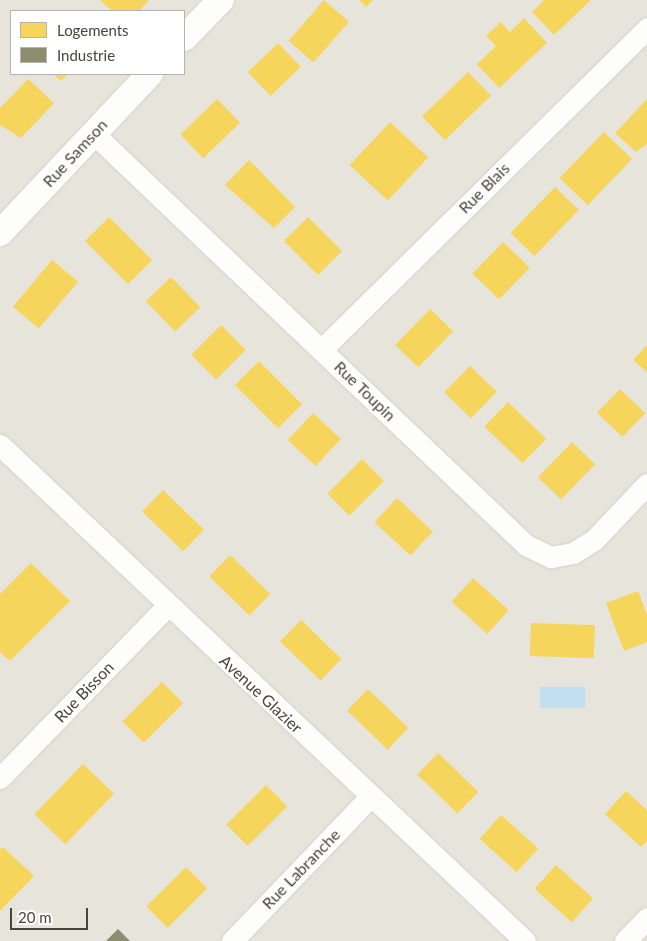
<!DOCTYPE html>
<style>
body{margin:0}
#map{position:relative;width:647px;height:941px;overflow:hidden;background:#f4f2ee;font-family:Lato,sans-serif}
div>[style]{position:absolute}
.residential>*{inset:0;background:#e7e4dc}
.water>*{inset:0;background:#c0ddf1;transform-origin:0 0}
.homes>*{inset:0;background:#f6d55c;transform-origin:0 0}
.industry>*{inset:0;background:#8c8c6e}
.roads{filter:drop-shadow(0 0 1px #d2d0cb) drop-shadow(0 0 1px #d2d0cb)}
.minor>*{height:21px;margin:-10.5px;padding:0 10.5px;transform-origin:10.5px;border-radius:10.5px;background:#fdfdfc}
.tertiary>*{height:26px;margin:-13px;padding:0 13px;transform-origin:13px;border-radius:13px;background:#fdfdfc}
span{translate:-50% -50%;white-space:nowrap;text-align:center;line-height:1.15;-webkit-text-stroke:5px #fff;paint-order:stroke}
.street-label{font-size:16px;color:#4b4439}
.legend{position:absolute;left:10px;top:10px;width:175px;height:65px;box-sizing:border-box;background:#fff;border:1px solid #b7b4b0;margin:0;padding:6px 9px;list-style:none;font-size:15px;color:#4b4439}
.legend li{display:flex;align-items:center;gap:10px;height:25px}
.legend b{width:25px;border:1px solid #b7b4b0}
.scale{position:absolute;left:10px;top:908px;width:78px;height:22px;box-sizing:border-box;border:2px solid #4b4439;border-top:0;padding-left:6px;font-size:15px;line-height:18px;white-space:nowrap;color:#4b4439;-webkit-text-stroke:4px #fff;paint-order:stroke}
</style>
<div id="map">
<div class="residential">
<i style="clip-path:polygon(evenodd,0 0,647px 0,647px 941px,0 941px,0 0,11px 11px,184px 11px,184px 74px,11px 74px,11px 11px)"></i>
</div>
<div class="water">
<i style="left:585px;top:687px;width:21px;height:45px;rotate:90deg"></i>
</div>
<div class="homes">
<i style="clip-path:polygon(100px 0,149px 0,139px 11px,112px 11px)"></i>
<i style="left:324px;top:0;width:33px;height:54px;rotate:41deg"></i>
<i style="clip-path:polygon(359px 0,373px 0,366px 7px)"></i>
<i style="clip-path:polygon(544px 0,591px 0,554px 35px,532px 12px)"></i>
<i style="clip-path:polygon(524px 18px,547px 43px,499px 88px,477px 64px,496px 46px,486px 36px,501px 22px,510px 32px)"></i>
<i style="left:278px;top:43px;width:33px;height:42px;rotate:46deg"></i>
<i style="left:468px;top:72px;width:33px;height:64px;rotate:46deg"></i>
<i style="clip-path:polygon(53px 74px,68px 74px,61px 81px)"></i>
<i style="clip-path:polygon(28px 79px,54px 103px,21px 138px,0 125px,0 108px)"></i>
<i style="left:217px;top:99px;width:33px;height:51px;rotate:46deg"></i>
<i style="clip-path:polygon(647px 99px,647px 144px,636px 152px,615px 133px)"></i>
<i style="left:390px;top:122px;width:52px;height:59px;rotate:43deg"></i>
<i style="left:604px;top:132px;width:39px;height:64px;rotate:44deg"></i>
<i style="clip-path:polygon(249px 160px,295px 207px,274px 228px,225px 185px)"></i>
<i style="left:555px;top:187px;width:33px;height:64px;rotate:44deg"></i>
<i style="left:109px;top:217px;width:61px;height:34px;rotate:45deg"></i>
<i style="left:308px;top:217px;width:48px;height:34px;rotate:45deg"></i>
<i style="left:503px;top:242px;width:37px;height:44px;rotate:44deg"></i>
<i style="left:52px;top:260px;width:34px;height:61px;rotate:40deg"></i>
<i style="left:171px;top:277px;width:42px;height:35px;rotate:46deg"></i>
<i style="left:430px;top:309px;width:32px;height:50px;rotate:44deg"></i>
<i style="left:221px;top:325px;width:35px;height:42px;rotate:45deg"></i>
<i style="clip-path:polygon(647px 345px,647px 372px,633px 360px)"></i>
<i style="left:259px;top:361px;width:61px;height:34px;rotate:45deg"></i>
<i style="left:470px;top:366px;width:37px;height:37px;rotate:44deg"></i>
<i style="left:620px;top:389px;width:35px;height:33px;rotate:44deg"></i>
<i style="left:508px;top:402px;width:53px;height:34px;rotate:44deg"></i>
<i style="left:313px;top:413px;width:38px;height:37px;rotate:43deg"></i>
<i style="left:572px;top:442px;width:32px;height:49px;rotate:44deg"></i>
<i style="left:362px;top:459px;width:31px;height:49px;rotate:45deg"></i>
<i style="left:163px;top:490px;width:57px;height:30px;rotate:44deg"></i>
<i style="left:397px;top:498px;width:49px;height:33px;rotate:43deg"></i>
<i style="left:230px;top:555px;width:56px;height:30px;rotate:44deg"></i>
<i style="clip-path:polygon(31px 563px,70px 601px,10px 661px,0 652px,0 594px)"></i>
<i style="left:473px;top:578px;width:48px;height:32px;rotate:42deg"></i>
<i style="clip-path:polygon(638px 591px,647px 615px,647px 642px,624px 651px,606px 603px)"></i>
<i style="left:301px;top:620px;width:56px;height:30px;rotate:44deg"></i>
<i style="left:531px;top:623px;width:64px;height:33px;rotate:2deg"></i>
<i style="left:162px;top:682px;width:30px;height:56px;rotate:45deg"></i>
<i style="left:368px;top:689px;width:56px;height:30px;rotate:44deg"></i>
<i style="left:438px;top:753px;width:56px;height:30px;rotate:44deg"></i>
<i style="left:83px;top:764px;width:43px;height:70px;rotate:44deg"></i>
<i style="left:266px;top:785px;width:30px;height:56px;rotate:45deg"></i>
<i style="clip-path:polygon(626px 791px,647px 810px,647px 841px,641px 847px,605px 814px)"></i>
<i style="left:501px;top:815px;width:50px;height:32px;rotate:42deg"></i>
<i style="clip-path:polygon(3px 847px,34px 876px,0 911px,0 850px)"></i>
<i style="left:556px;top:865px;width:50px;height:32px;rotate:42deg"></i>
<i style="left:186px;top:867px;width:30px;height:56px;rotate:45deg"></i>
</div>
<div class="industry">
<i style="clip-path:polygon(118px 929px,130px 941px,106px 941px)"></i>
</div>
<div class="roads">
<div class="minor">
<i style="left:93px;top:133px;width:598px;rotate:43.58deg"></i>
<i style="left:526px;top:545px;width:28px;rotate:26deg"></i>
<i style="left:551px;top:557px;width:22px;rotate:-10deg"></i>
<i style="left:573px;top:553px;width:25px;rotate:-32deg"></i>
<i style="left:594px;top:540px;width:77px;rotate:-46.6deg"></i>
<i style="left:322px;top:349px;width:457px;rotate:-44.6deg"></i>
<i style="left:0;top:445px;width:722px;rotate:43.37deg"></i>
<i style="left:0;top:778px;width:240px;rotate:-45.8deg"></i>
<i style="left:232px;top:941px;width:199px;rotate:-46.2deg"></i>
<i style="left:625px;top:941px;width:32px;rotate:-46deg"></i>
</div>
<div class="tertiary">
<i style="left:184px;top:38px;width:53px;rotate:-45.8deg"></i>
<i style="left:0;top:233px;width:219px;rotate:-46.7deg"></i>
</div>
</div>
<div class="street-label">
<span style="left:75px;top:153px;rotate:-47deg">Rue Samson</span>
<span style="left:484px;top:188px;rotate:-45deg">Rue Blais</span>
<span style="left:365px;top:391px;rotate:44deg">Rue Toupin</span>
<span style="left:84px;top:692px;rotate:-46deg">Rue Bisson</span>
<span style="left:261px;top:694px;rotate:43deg">Avenue Glazier</span>
<span style="left:301px;top:869px;rotate:-46deg">Rue Labranche</span>
</div>
<ul class="legend">
<li><b style="height:14px;background:#f6d55c"></b>Logements</li>
<li><b style="height:14px;background:#8c8c6e"></b>Industrie</li>
</ul>
<div class="scale">20 m</div>
</div>
